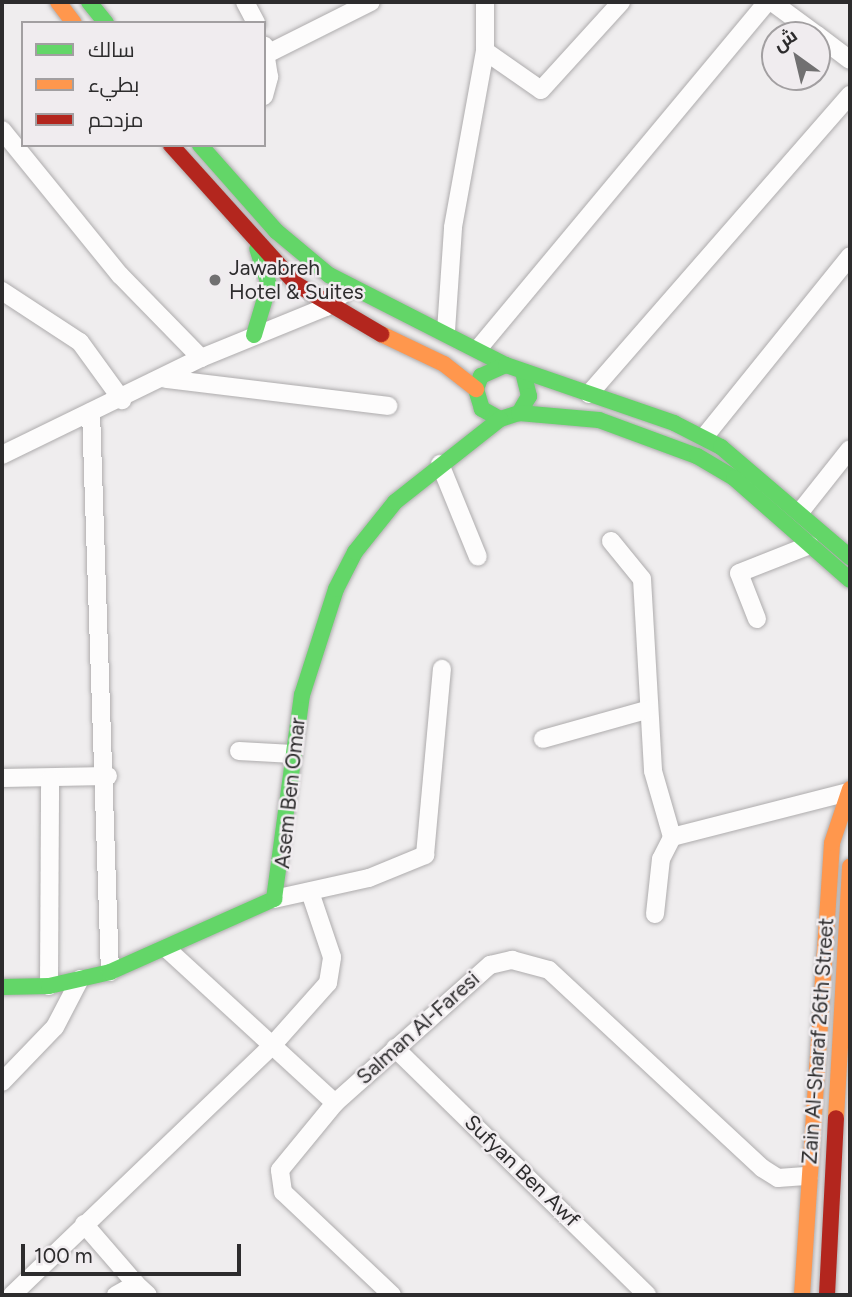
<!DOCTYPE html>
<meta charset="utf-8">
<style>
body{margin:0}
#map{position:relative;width:852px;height:1297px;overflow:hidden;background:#efedee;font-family:Figtree,Cairo,sans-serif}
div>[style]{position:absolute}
.roads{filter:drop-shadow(0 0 2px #aeacad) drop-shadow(0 0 2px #aeacad)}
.street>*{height:18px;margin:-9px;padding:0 9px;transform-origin:9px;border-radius:9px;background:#fdfcfc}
.fast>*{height:16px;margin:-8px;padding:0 8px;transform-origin:8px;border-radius:8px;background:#63d668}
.slow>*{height:16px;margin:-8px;padding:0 8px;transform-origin:8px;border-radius:8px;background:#ff974d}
.jam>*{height:16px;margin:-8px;padding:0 8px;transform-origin:8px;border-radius:8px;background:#b3261e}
.dots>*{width:19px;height:19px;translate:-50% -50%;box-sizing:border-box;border:4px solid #f0ecef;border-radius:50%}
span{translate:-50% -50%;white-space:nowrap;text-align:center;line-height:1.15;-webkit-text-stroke:5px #f0ecef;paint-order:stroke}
.poi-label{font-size:21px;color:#2d2c2d}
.left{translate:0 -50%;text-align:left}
.street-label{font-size:21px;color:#2d2c2d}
.frame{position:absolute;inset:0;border:4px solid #2d2c2d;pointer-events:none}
.legend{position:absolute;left:21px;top:21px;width:245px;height:126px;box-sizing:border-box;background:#f0ecef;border:2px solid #a29fa1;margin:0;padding:9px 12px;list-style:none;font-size:21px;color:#2d2c2d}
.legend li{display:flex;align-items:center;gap:14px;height:35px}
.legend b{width:35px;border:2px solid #a29fa1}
.north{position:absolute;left:761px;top:21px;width:70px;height:70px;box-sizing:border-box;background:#f0ecef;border:2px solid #a29fa1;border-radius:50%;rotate:326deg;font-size:19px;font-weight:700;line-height:28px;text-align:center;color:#2d2c2d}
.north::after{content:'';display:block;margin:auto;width:24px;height:32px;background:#717071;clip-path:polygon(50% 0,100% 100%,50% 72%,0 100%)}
.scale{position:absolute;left:21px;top:1244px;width:220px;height:32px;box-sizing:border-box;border:4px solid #2d2c2d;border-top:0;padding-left:9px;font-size:21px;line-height:24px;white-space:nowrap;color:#2d2c2d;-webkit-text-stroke:5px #f0ecef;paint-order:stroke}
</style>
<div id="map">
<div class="roads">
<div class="street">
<i style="left:245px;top:2px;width:24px;rotate:62deg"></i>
<i style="left:772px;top:2px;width:56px;rotate:36.3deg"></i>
<i style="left:817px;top:35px;width:41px;rotate:37.1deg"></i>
<i style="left:485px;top:51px;width:68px;rotate:34.9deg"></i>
<i style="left:541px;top:90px;width:119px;rotate:-47.7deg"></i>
<i style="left:267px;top:54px;width:116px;rotate:-26.6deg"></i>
<i style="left:264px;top:96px;width:20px;rotate:-75deg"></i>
<i style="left:269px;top:77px;width:32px;rotate:-99deg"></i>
<i style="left:2px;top:130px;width:187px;rotate:50.9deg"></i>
<i style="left:120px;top:275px;width:116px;rotate:45.7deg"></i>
<i style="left:2px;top:291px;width:93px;rotate:33.2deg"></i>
<i style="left:80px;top:342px;width:72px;rotate:54.1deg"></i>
<i style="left:446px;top:331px;width:104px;rotate:-86.1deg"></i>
<i style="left:453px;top:227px;width:179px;rotate:-79.7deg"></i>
<i style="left:485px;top:51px;width:49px;rotate:-90deg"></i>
<i style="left:478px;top:349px;width:452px;rotate:-50.2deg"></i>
<i style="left:166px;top:379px;width:224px;rotate:6.9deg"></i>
<i style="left:589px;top:394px;width:397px;rotate:-48.9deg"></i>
<i style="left:91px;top:412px;width:560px;rotate:88.06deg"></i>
<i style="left:705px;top:436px;width:231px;rotate:-51.1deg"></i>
<i style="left:2px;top:455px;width:221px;rotate:-26deg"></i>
<i style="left:201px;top:358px;width:135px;rotate:-22.2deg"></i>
<i style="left:326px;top:307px;width:31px;rotate:-38deg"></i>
<i style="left:440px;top:464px;width:100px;rotate:67.8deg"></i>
<i style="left:800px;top:512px;width:80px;rotate:-51.6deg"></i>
<i style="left:611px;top:541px;width:49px;rotate:50.8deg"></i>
<i style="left:642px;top:579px;width:192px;rotate:86.7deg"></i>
<i style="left:653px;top:771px;width:69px;rotate:73.9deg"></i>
<i style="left:672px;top:837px;width:183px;rotate:-14.3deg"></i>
<i style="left:757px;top:619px;width:49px;rotate:-111.4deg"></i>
<i style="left:739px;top:573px;width:76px;rotate:-21.5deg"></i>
<i style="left:543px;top:739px;width:107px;rotate:-15.7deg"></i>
<i style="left:239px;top:751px;width:54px;rotate:3.2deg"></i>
<i style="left:2px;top:778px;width:106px;rotate:-1.1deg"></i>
<i style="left:274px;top:899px;width:97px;rotate:-12.5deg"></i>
<i style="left:369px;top:878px;width:61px;rotate:-22.3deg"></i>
<i style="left:425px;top:855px;width:187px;rotate:-84.8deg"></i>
<i style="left:655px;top:914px;width:55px;rotate:-83.8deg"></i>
<i style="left:661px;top:859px;width:25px;rotate:-63deg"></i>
<i style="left:167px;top:949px;width:228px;rotate:42.5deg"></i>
<i style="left:49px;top:986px;width:207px;rotate:-89.7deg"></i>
<i style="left:395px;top:1048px;width:353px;rotate:44.4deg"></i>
<i style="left:2px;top:1082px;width:76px;rotate:-46.1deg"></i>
<i style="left:55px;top:1027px;width:54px;rotate:-62.5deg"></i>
<i style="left:84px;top:1224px;width:79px;rotate:49.1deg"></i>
<i style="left:12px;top:1295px;width:357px;rotate:-43.8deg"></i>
<i style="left:270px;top:1048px;width:87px;rotate:-48.3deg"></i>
<i style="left:328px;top:983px;width:26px;rotate:-81deg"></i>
<i style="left:332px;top:957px;width:69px;rotate:-108.7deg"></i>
<i style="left:116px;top:1295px;width:23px;rotate:-29deg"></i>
<i style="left:136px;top:1284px;width:16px;rotate:43deg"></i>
<i style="left:392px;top:1295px;width:150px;rotate:-136.6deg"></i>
<i style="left:283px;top:1192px;width:22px;rotate:-98deg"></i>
<i style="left:280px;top:1170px;width:87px;rotate:-50.6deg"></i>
<i style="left:335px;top:1103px;width:208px;rotate:-41.7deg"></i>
<i style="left:490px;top:965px;width:23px;rotate:-13deg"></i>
<i style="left:512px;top:960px;width:38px;rotate:15deg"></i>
<i style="left:549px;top:970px;width:291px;rotate:42.9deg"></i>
<i style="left:762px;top:1168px;width:19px;rotate:32deg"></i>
<i style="left:778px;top:1178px;width:31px;rotate:-4deg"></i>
</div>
<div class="fast">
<i style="left:89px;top:2px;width:27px;rotate:51deg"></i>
<i style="left:200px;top:145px;width:115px;rotate:48.5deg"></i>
<i style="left:276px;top:231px;width:69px;rotate:39.7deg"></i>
<i style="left:329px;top:275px;width:199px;rotate:27deg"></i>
<i style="left:254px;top:335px;width:52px;rotate:-73.3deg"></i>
<i style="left:269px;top:285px;width:38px;rotate:-108deg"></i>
<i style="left:524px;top:376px;width:21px;rotate:76deg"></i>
<i style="left:529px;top:396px;width:20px;rotate:120deg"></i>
<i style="left:519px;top:413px;width:20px;rotate:162deg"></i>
<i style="left:500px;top:419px;width:21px;rotate:-151deg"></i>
<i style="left:482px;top:409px;width:21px;rotate:-107deg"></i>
<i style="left:476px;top:389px;width:14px;rotate:-69deg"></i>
<i style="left:481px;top:376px;width:27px;rotate:-24deg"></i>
<i style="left:506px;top:365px;width:178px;rotate:19deg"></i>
<i style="left:674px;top:423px;width:53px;rotate:27.1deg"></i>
<i style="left:721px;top:447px;width:170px;rotate:40.5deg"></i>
<i style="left:519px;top:413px;width:80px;rotate:5deg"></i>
<i style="left:599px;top:420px;width:104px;rotate:20.2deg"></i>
<i style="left:697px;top:456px;width:43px;rotate:30.7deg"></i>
<i style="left:734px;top:478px;width:154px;rotate:41.3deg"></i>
<i style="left:2px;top:987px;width:47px;rotate:-1.2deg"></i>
<i style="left:49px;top:986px;width:63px;rotate:-12.9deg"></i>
<i style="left:110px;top:972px;width:180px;rotate:-24deg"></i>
<i style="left:274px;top:899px;width:206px;rotate:-82.2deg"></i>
<i style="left:302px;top:695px;width:111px;rotate:-72.2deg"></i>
<i style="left:336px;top:589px;width:42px;rotate:-62.8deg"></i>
<i style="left:355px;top:552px;width:64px;rotate:-51.3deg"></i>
<i style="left:395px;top:502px;width:134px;rotate:-38.3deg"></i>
</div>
<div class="slow">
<i style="left:58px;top:2px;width:26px;rotate:53deg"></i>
<i style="left:381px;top:334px;width:70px;rotate:25.5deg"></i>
<i style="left:444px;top:364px;width:41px;rotate:38deg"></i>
<i style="left:836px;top:1118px;width:252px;rotate:-86.8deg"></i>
<i style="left:802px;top:1295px;width:453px;rotate:-86.2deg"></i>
<i style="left:832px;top:843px;width:57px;rotate:-71.6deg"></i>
</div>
<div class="jam">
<i style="left:171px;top:145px;width:187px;rotate:48deg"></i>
<i style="left:296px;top:284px;width:99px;rotate:30.5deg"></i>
<i style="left:827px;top:1295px;width:177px;rotate:-87.1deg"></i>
</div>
</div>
<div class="dots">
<i style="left:215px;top:280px;background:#717071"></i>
</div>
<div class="poi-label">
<span class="left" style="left:229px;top:280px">Jawabreh<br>Hotel &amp; Suites</span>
</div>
<div class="street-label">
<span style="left:290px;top:793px;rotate:-84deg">Asem Ben Omar</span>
<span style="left:418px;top:1028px;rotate:-42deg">Salman Al-Faresi</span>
<span style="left:818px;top:1041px;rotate:-86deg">Zain Al-Sharaf 26th Street</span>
<span style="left:522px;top:1171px;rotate:44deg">Sufyan Ben Awf</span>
</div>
<div class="frame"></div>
<ul class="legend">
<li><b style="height:9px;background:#63d668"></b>سالك</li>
<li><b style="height:9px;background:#ff974d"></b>بطيء</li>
<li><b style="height:9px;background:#b3261e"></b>مزدحم</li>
</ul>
<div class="north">ش</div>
<div class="scale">100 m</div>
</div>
